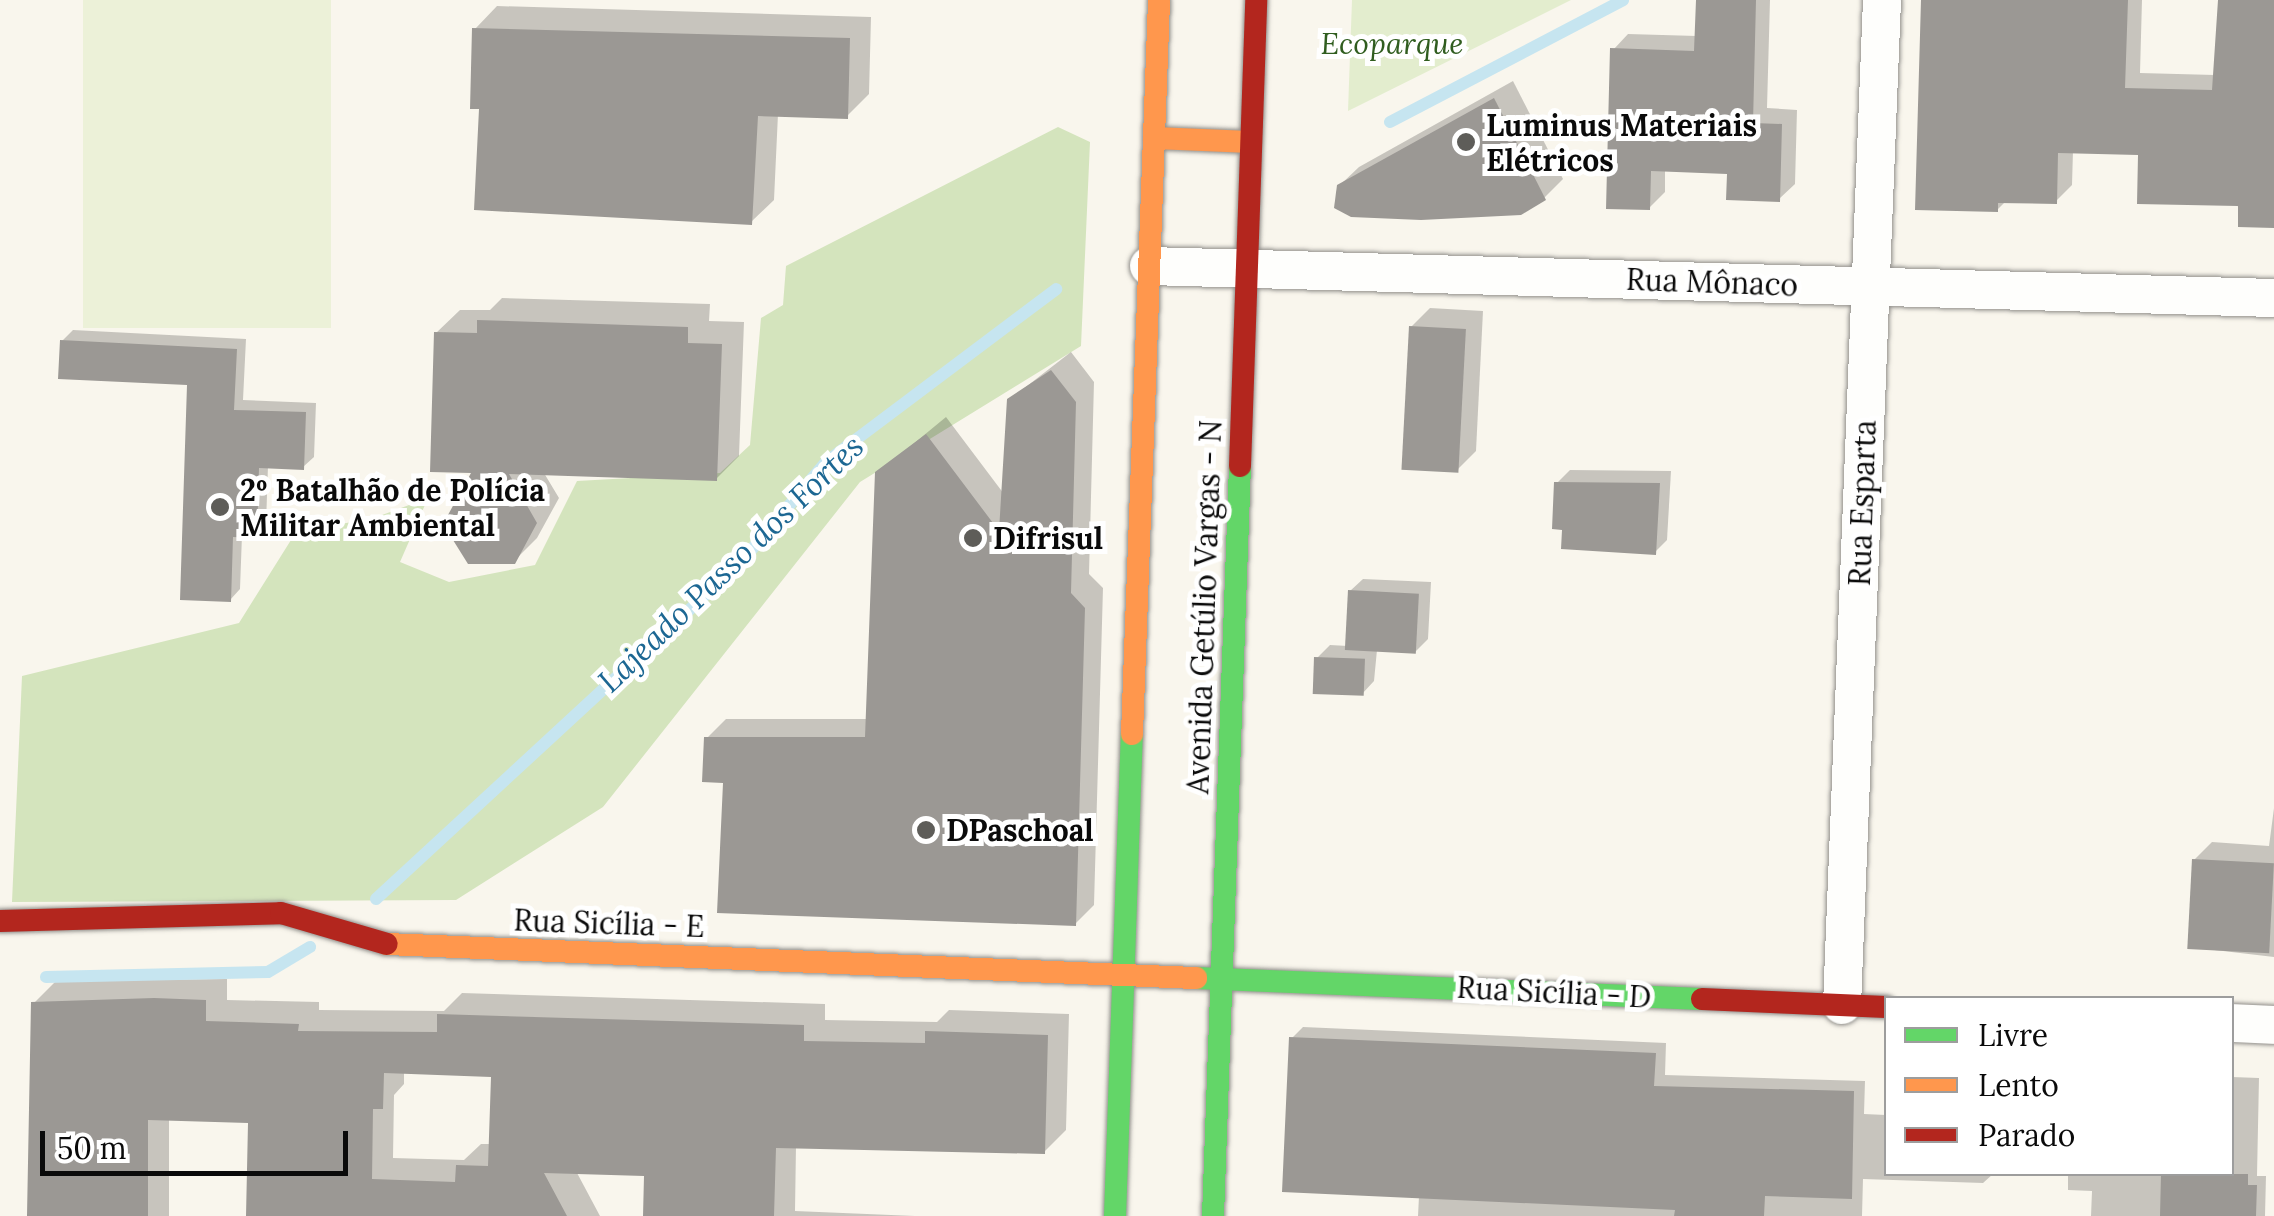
<!DOCTYPE html>
<meta charset="utf-8">
<style>
body{margin:0}
#map{position:relative;width:2274px;height:1216px;overflow:hidden;background:#f9f6ed;font-family:Lora,serif}
div>[style]{position:absolute}
.green>*{inset:0;background:#e3edce}
.forest>*{inset:0;background:#d4e4bd}
.pitch>*{inset:0;background:#ecf1d8;transform-origin:0 0}
.shadow>*{inset:0;background:#0003}
.stream>*{height:12px;margin:-6px;padding:0 6px;transform-origin:6px;border-radius:6px;background:#c6e5f0}
.building>*{inset:0;background:#9b9894;transform-origin:0 0}
.roads{filter:drop-shadow(0 0 2px #92908c) drop-shadow(0 0 2px #92908c)}
.street>*{height:38px;margin:-19px;padding:0 19px;transform-origin:19px;border-radius:19px;background:#fefefc}
.fast>*{height:22px;margin:-11px;padding:0 11px;transform-origin:11px;border-radius:11px;background:#63d668}
.slow>*{height:22px;margin:-11px;padding:0 11px;transform-origin:11px;border-radius:11px;background:#ff974d}
.jam>*{height:22px;margin:-11px;padding:0 11px;transform-origin:11px;border-radius:11px;background:#b3261e}
.dots>*{width:28px;height:28px;translate:-50% -50%;box-sizing:border-box;border:5px solid #fff;border-radius:50%}
span{translate:-50% -50%;white-space:nowrap;text-align:center;line-height:1.15;-webkit-text-stroke:10px #fff;paint-order:stroke}
.park-label{font-size:30px;color:#305d1f;font-style:italic}
.poi-label{font-size:30px;color:#0a0a0a;font-weight:700}
.left{translate:0 -50%;text-align:left}
.street-label{font-size:30px;color:#0a0a0a}
.water-label{font-size:32px;color:#1c6793;font-style:italic}
.legend{position:absolute;left:1884px;top:996px;width:350px;height:180px;box-sizing:border-box;background:#fff;border:2px solid #9d9d9d;margin:0;padding:12px 18px;list-style:none;font-size:30px;color:#0a0a0a}
.legend li{display:flex;align-items:center;gap:20px;height:50px}
.legend b{width:50px;border:2px solid #9d9d9d}
.scale{position:absolute;left:40px;top:1131px;width:308px;height:45px;box-sizing:border-box;border:5px solid #0a0a0a;border-top:0;padding-left:12px;font-size:30px;line-height:35px;white-space:nowrap;color:#0a0a0a;-webkit-text-stroke:8px #fff;paint-order:stroke}
</style>
<div id="map">
<div class="green">
<i style="clip-path:polygon(1352px 0,1571px 0,1348px 111px)"></i>
</div>
<div class="forest">
<i style="clip-path:polygon(1058px 127px,1090px 142px,1081px 346px,860px 482px,603px 807px,456px 900px,12px 902px,22px 676px,239px 623px,296px 532px,374px 518px,428px 498px,400px 562px,449px 582px,535px 565px,577px 481px,720px 473px,750px 445px,761px 318px,783px 305px,786px 266px)"></i>
</div>
<div class="pitch">
<i style="left:83px;top:0;width:248px;height:328px"></i>
</div>
<div class="shadow">
<i style="clip-path:polygon(1698px 0,1770px 0,1767px 108px,1797px 110px,1795px 184px,1779px 199px,1729px 171px,1665px 169px,1665px 192px,1649px 208px,1613px 50px,1628px 34px,1697px 36px)"></i>
<i style="clip-path:polygon(1924px 0,2142px 0,2140px 73px,2215px 75px,2220px 0,2274px 0,2274px 226px,2140px 153px,2073px 151px,2072px 185px,2056px 201px,2006px 201px,1997px 210px)"></i>
<i style="clip-path:polygon(497px 6px,871px 17px,869px 94px,847px 116px,778px 114px,774px 200px,751px 222px,482px 106px,475px 29px)"></i>
<i style="clip-path:polygon(1513px 81px,1563px 179px,1544px 198px,1339px 186px,1359px 167px)"></i>
<i style="clip-path:polygon(502px 298px,710px 304px,709px 321px,744px 322px,739px 456px,716px 479px,544px 473px,559px 498px,537px 538px,514px 561px,475px 471px,436px 333px,460px 310px,490px 310px)"></i>
<i style="clip-path:polygon(1430px 308px,1483px 311px,1476px 451px,1457px 470px,1411px 327px)"></i>
<i style="clip-path:polygon(73px 330px,246px 339px,243px 400px,316px 403px,314px 457px,303px 467px,268px 466px,266px 525px,256px 535px,242px 535px,240px 589px,230px 600px,190px 383px,62px 341px)"></i>
<i style="clip-path:polygon(1071px 352px,1094px 382px,1089px 574px,1103px 588px,1094px 905px,1075px 924px,726px 781px,707px 738px,726px 719px,869px 719px,878px 473px,946px 417px,1004px 494px,1009px 400px)"></i>
<i style="clip-path:polygon(1570px 470px,1671px 471px,1667px 540px,1655px 552px,1557px 483px)"></i>
<i style="clip-path:polygon(1363px 579px,1431px 582px,1428px 639px,1415px 652px,1377px 650px,1374px 681px,1362px 694px,1317px 658px,1330px 645px,1348px 646px,1350px 591px)"></i>
<i style="clip-path:polygon(2274px 808px,2274px 957px,2189px 947px,2194px 860px,2212px 842px,2269px 846px)"></i>
<i style="clip-path:polygon(evenodd,227px 979px,227px 1000px,319px 1002px,319px 1010px,444px 1011px,462px 993px,825px 1004px,825px 1020px,937px 1022px,949px 1010px,1069px 1014px,1066px 1130px,1044px 1152px,796px 1146px,795px 1211px,915px 1216px,646px 1216px,646px 1174px,576px 1171px,600px 1216px,247px 1216px,250px 1121px,169px 1118px,169px 1216px,31px 1216px,34px 1003px,56px 981px,227px 979px,404px 1071px,494px 1074px,491px 1144px,481px 1144px,464px 1160px,393px 1158px,394px 1095px,404px 1084px,404px 1071px)"></i>
<i style="clip-path:polygon(1303px 1027px,1666px 1043px,1665px 1075px,1865px 1081px,1864px 1114px,1886px 1115px,1886px 1174px,1993px 1174px,1983px 1183px,1863px 1179px,1862px 1216px,1418px 1216px,1419px 1196px,1292px 1038px)"></i>
<i style="clip-path:polygon(2232px 1077px,2259px 1078px,2257px 1176px,2266px 1176px,2265px 1216px,2091px 1216px,2092px 1191px,2068px 1190px,2068px 1174px,2232px 1174px)"></i>
</div>
<div class="stream">
<i style="left:1390px;top:122px;width:263px;rotate:-27.6deg"></i>
<i style="left:376px;top:899px;width:497px;rotate:-42.7deg"></i>
<i style="left:741px;top:562px;width:131px;rotate:-49.6deg"></i>
<i style="left:826px;top:462px;width:288px;rotate:-36.9deg"></i>
<i style="left:46px;top:977px;width:222px;rotate:-1.3deg"></i>
<i style="left:268px;top:972px;width:49px;rotate:-30.8deg"></i>
</div>
<div class="building">
<i style="clip-path:polygon(1696px 0,1756px 0,1753px 123px,1782px 124px,1780px 202px,1726px 200px,1727px 174px,1651px 171px,1650px 210px,1606px 209px,1610px 48px,1694px 51px)"></i>
<i style="clip-path:polygon(1921px 0,2128px 0,2125px 88px,2212px 90px,2218px 0,2274px 0,2274px 228px,2238px 227px,2238px 206px,2137px 204px,2138px 155px,2058px 153px,2057px 204px,1998px 203px,1998px 212px,1915px 210px)"></i>
<i style="clip-path:polygon(472px 28px,850px 38px,848px 119px,758px 116px,752px 225px,474px 210px,479px 109px,470px 109px)"></i>
<i style="clip-path:polygon(1494px 98px,1546px 200px,1521px 215px,1421px 220px,1351px 217px,1334px 208px,1337px 185px)"></i>
<i style="clip-path:polygon(477px 320px,688px 327px,688px 343px,722px 344px,717px 481px,509px 474px,537px 523px,515px 564px,468px 564px,443px 524px,471px 473px,430px 472px,434px 332px,477px 333px)"></i>
<i style="left:1409px;top:326px;width:57px;height:144px;rotate:3deg"></i>
<i style="clip-path:polygon(60px 340px,237px 349px,234px 410px,306px 412px,304px 470px,259px 468px,257px 538px,233px 537px,231px 602px,180px 600px,187px 385px,58px 379px)"></i>
<i style="clip-path:polygon(1051px 370px,1076px 402px,1071px 593px,1085px 608px,1076px 926px,717px 913px,723px 783px,702px 782px,704px 737px,865px 737px,875px 472px,926px 434px,999px 531px,1007px 399px)"></i>
<i style="clip-path:polygon(1554px 482px,1660px 483px,1656px 555px,1561px 549px,1562px 530px,1552px 529px)"></i>
<i style="left:1348px;top:590px;width:71px;height:60px;rotate:3deg"></i>
<i style="left:1314px;top:657px;width:51px;height:37px;rotate:2deg"></i>
<i style="left:2192px;top:859px;width:82px;height:90px;rotate:3deg"></i>
<i style="clip-path:polygon(evenodd,154px 998px,206px 1000px,206px 1021px,299px 1024px,298px 1031px,437px 1032px,437px 1014px,804px 1025px,804px 1041px,925px 1043px,925px 1031px,1048px 1035px,1045px 1154px,776px 1148px,774px 1216px,643px 1216px,644px 1176px,544px 1173px,567px 1216px,246px 1216px,248px 1123px,148px 1120px,148px 1216px,27px 1216px,31px 1002px,154px 998px,384px 1073px,491px 1077px,488px 1166px,456px 1165px,455px 1182px,372px 1179px,373px 1109px,383px 1109px,384px 1073px)"></i>
<i style="clip-path:polygon(1289px 1037px,1656px 1053px,1654px 1086px,1854px 1091px,1852px 1199px,1765px 1196px,1764px 1216px,1674px 1216px,1675px 1210px,1282px 1192px)"></i>
<i style="clip-path:polygon(2161px 1174px,2248px 1174px,2248px 1185px,2257px 1185px,2256px 1216px,2160px 1216px)"></i>
</div>
<div class="roads">
<div class="street">
<i style="left:1149px;top:266px;width:1125px;rotate:1.63deg"></i>
<i style="left:1842px;top:1005px;width:1006px;rotate:-87.72deg"></i>
<i style="left:2232px;top:1023px;width:42px;rotate:2.7deg"></i>
</div>
<div class="fast">
<i style="left:1196px;top:978px;width:506px;rotate:2.38deg"></i>
<i style="left:1115px;top:1216px;width:482px;rotate:-88deg"></i>
<i style="left:1213px;top:1216px;width:750px;rotate:-87.94deg"></i>
</div>
<div class="slow">
<i style="left:1154px;top:138px;width:97px;rotate:2.4deg"></i>
<i style="left:1132px;top:734px;width:734px;rotate:-87.89deg"></i>
<i style="left:387px;top:944px;width:810px;rotate:2.41deg"></i>
</div>
<div class="jam">
<i style="left:1240px;top:466px;width:466px;rotate:-88deg"></i>
<i style="left:0;top:921px;width:281px;rotate:-1.6deg"></i>
<i style="left:281px;top:913px;width:110px;rotate:16.3deg"></i>
<i style="left:1702px;top:999px;width:184px;rotate:2.5deg"></i>
</div>
</div>
<div class="dots">
<i style="left:1466px;top:142px;background:#5e5d59"></i>
<i style="left:220px;top:507px;background:#5e5d59"></i>
<i style="left:973px;top:538px;background:#5e5d59"></i>
<i style="left:926px;top:830px;background:#5e5d59"></i>
</div>
<div class="park-label">
<span style="left:1392px;top:43px">Ecoparque</span>
</div>
<div class="poi-label">
<span class="left" style="left:1486px;top:142px">Luminus Materiais<br>Elétricos</span>
<span class="left" style="left:240px;top:507px">2º Batalhão de Polícia<br>Militar Ambiental</span>
<span class="left" style="left:993px;top:538px">Difrisul</span>
<span class="left" style="left:946px;top:830px">DPaschoal</span>
</div>
<div class="street-label">
<span style="left:1712px;top:282px;rotate:2deg">Rua Mônaco</span>
<span style="left:1862px;top:503px;rotate:-88deg">Rua Esparta</span>
<span style="left:1204px;top:607px;rotate:-88deg">Avenida Getúlio Vargas - N</span>
<span style="left:609px;top:923px;rotate:2deg">Rua Sicília - E</span>
<span style="left:1554px;top:992px;rotate:3deg">Rua Sicília - D</span>
</div>
<div class="water-label">
<span style="left:731px;top:564px;rotate:-44deg">Lajeado Passo dos Fortes</span>
</div>
<ul class="legend">
<li><b style="height:12px;background:#63d668"></b>Livre</li>
<li><b style="height:12px;background:#ff974d"></b>Lento</li>
<li><b style="height:12px;background:#b3261e"></b>Parado</li>
</ul>
<div class="scale">50 m</div>
</div>
